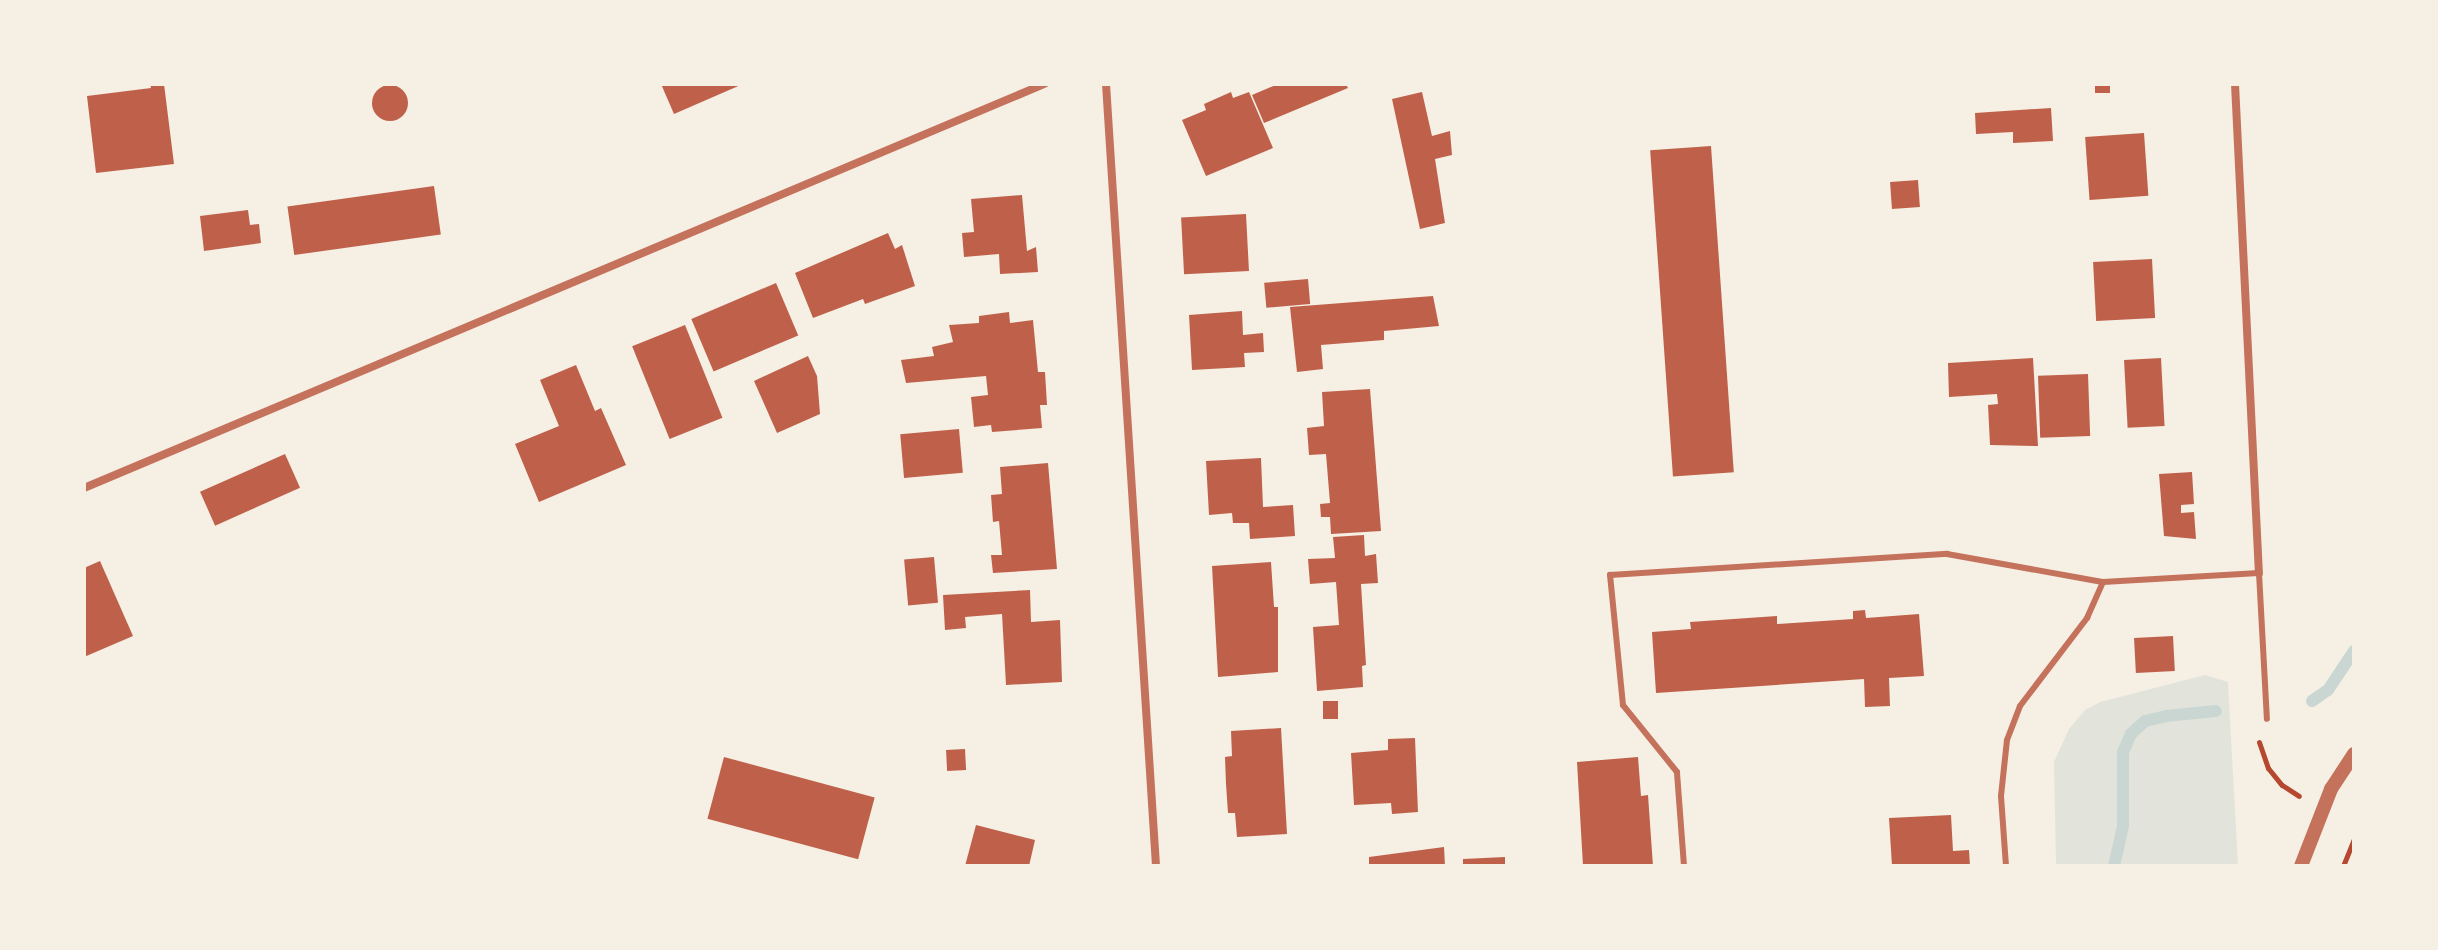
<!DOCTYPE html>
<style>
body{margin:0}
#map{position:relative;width:2438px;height:950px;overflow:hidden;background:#f6efe4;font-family:"Varela Round",sans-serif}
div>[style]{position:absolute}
.green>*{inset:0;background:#e2e4dc}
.stream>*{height:12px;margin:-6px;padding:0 6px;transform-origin:6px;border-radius:6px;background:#c9d6d2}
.building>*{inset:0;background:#bf614a;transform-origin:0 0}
.round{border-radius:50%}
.path>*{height:5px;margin:-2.5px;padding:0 2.5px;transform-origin:2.5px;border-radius:2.5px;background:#b5482f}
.service>*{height:6px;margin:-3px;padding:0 3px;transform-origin:3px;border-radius:3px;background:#c5725c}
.minor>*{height:8px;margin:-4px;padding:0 4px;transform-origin:4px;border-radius:4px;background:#c5725c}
.tertiary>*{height:14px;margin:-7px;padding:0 7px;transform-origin:7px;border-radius:7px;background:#c5725c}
span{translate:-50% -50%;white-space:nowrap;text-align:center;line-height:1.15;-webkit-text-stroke:6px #f6efe4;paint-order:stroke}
.frame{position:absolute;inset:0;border:86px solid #f6efe4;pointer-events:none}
</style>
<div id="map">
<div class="green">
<i style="clip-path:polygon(2205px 675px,2228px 682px,2238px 866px,2056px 866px,2054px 762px,2069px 729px,2085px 710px,2100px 702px)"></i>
</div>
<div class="stream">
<i style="left:2312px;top:701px;width:19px;rotate:-35deg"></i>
<i style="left:2328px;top:690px;width:47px;rotate:-56.3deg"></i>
<i style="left:2114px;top:866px;width:41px;rotate:-77.3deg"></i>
<i style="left:2123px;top:826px;width:74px;rotate:-90deg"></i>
<i style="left:2123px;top:752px;width:20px;rotate:-66deg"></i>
<i style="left:2131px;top:734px;width:19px;rotate:-43deg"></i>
<i style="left:2145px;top:721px;width:22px;rotate:-13deg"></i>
<i style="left:2166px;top:716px;width:50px;rotate:-5.7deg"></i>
</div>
<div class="building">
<i style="clip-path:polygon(150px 84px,164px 84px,174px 164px,96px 173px,87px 96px,151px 88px)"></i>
<i style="clip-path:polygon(661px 84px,743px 84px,674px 114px)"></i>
<i style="clip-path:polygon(1278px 84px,1346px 84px,1348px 88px,1264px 123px,1252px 95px)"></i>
<i style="left:2095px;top:84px;width:15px;height:9px"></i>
<i class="round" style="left:372px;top:85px;width:36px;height:36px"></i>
<i style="clip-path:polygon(1231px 92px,1233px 98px,1249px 92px,1273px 148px,1206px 176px,1182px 120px,1206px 110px,1204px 104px)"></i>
<i style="clip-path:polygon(1422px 92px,1432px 136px,1450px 131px,1452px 155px,1435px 159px,1445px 223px,1420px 229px,1392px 99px)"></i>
<i style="clip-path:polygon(2051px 108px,2053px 141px,2013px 143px,2013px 132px,1976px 134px,1975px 113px)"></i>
<i style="left:2144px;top:133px;width:63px;height:59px;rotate:86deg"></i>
<i style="left:1711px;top:146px;width:327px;height:61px;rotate:86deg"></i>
<i style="left:1918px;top:180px;width:27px;height:28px;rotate:86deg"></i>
<i style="left:434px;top:186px;width:49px;height:148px;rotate:82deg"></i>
<i style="clip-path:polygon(1022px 195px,1027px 251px,1036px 247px,1038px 272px,1000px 274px,999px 254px,964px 257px,962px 233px,974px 232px,971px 199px)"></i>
<i style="clip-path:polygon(248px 210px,250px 225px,259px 224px,261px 243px,204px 251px,200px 216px)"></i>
<i style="left:1246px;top:214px;width:57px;height:65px;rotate:87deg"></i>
<i style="clip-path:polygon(888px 233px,895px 249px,902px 245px,915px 286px,865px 304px,863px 299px,813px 318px,795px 273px)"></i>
<i style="left:2152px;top:259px;width:59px;height:59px;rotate:87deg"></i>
<i style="left:1308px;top:279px;width:25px;height:44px;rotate:85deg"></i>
<i style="left:776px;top:283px;width:57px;height:92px;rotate:67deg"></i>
<i style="clip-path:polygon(1433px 296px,1439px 326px,1384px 331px,1384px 340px,1321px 345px,1323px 369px,1297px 372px,1290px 307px)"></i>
<i style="clip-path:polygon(1242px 311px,1243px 335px,1263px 333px,1264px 352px,1244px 353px,1245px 367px,1192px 370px,1189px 315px)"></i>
<i style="clip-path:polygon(1009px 312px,1010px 323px,1033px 320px,1038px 372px,1045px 372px,1047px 405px,1040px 405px,1042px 428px,992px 432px,991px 425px,974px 427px,971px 397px,988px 395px,986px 376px,906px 383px,901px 360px,934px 356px,932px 347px,953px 342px,949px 325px,979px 323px,979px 316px)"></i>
<i style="left:685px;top:325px;width:100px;height:57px;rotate:68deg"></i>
<i style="clip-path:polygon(808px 356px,817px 376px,820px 414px,777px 433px,754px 381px)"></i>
<i style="clip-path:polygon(2033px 358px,2038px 446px,1990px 445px,1988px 405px,1998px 404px,1997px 394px,1949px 397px,1948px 363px)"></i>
<i style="left:2161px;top:358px;width:68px;height:37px;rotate:87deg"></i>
<i style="clip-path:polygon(576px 365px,595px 411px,601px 408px,626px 465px,539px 502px,515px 444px,559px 426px,540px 380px)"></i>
<i style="left:2088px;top:374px;width:62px;height:50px;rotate:88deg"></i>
<i style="clip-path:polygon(1370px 389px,1381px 531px,1331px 534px,1330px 517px,1321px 517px,1320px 504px,1330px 503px,1326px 454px,1309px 455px,1307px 428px,1324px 426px,1322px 392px)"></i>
<i style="left:959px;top:429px;width:44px;height:59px;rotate:85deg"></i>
<i style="left:285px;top:454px;width:37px;height:93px;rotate:66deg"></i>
<i style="clip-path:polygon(1261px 458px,1263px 507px,1293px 505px,1295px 536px,1250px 539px,1249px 523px,1233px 523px,1232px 513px,1209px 515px,1206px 461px)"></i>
<i style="clip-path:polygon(1048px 463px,1057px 569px,993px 573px,991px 555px,1002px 555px,999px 521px,993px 522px,991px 495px,1002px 494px,1000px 467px)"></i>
<i style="clip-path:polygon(2192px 472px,2194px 504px,2181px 505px,2181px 513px,2194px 512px,2196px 539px,2164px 536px,2159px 474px)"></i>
<i style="clip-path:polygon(1364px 535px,1365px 556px,1376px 554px,1378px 583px,1361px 584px,1366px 665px,1362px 666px,1363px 687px,1317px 691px,1313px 627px,1339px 625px,1336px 582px,1310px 584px,1308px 559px,1335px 558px,1333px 537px)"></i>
<i style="left:934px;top:557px;width:46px;height:30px;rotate:85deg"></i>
<i style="clip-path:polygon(100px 561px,133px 636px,84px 657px,84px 568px)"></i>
<i style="clip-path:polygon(1271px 562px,1274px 607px,1278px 607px,1278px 672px,1218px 677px,1212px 566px)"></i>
<i style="clip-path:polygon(1030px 590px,1031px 622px,1060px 620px,1062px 682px,1006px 685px,1002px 614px,965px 617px,966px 628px,945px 630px,943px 595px)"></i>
<i style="clip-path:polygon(1865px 610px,1866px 618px,1919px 614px,1924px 676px,1889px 678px,1890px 706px,1865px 707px,1864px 679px,1656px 693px,1652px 632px,1691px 629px,1690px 622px,1777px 616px,1777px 624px,1853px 619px,1853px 611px)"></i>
<i style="left:2173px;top:636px;width:35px;height:39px;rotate:87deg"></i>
<i style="left:1323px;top:701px;width:15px;height:18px"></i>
<i style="clip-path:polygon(1281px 728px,1287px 834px,1237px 837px,1235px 813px,1228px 813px,1226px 784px,1225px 757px,1232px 756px,1231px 731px)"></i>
<i style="clip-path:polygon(1415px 738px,1418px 812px,1392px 814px,1391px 803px,1354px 805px,1351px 753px,1388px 750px,1388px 739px)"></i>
<i style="left:965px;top:749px;width:21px;height:19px;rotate:87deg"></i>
<i style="left:724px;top:757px;width:156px;height:64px;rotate:15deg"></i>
<i style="clip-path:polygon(1638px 757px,1641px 796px,1648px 795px,1653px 866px,1583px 866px,1577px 762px)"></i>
<i style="clip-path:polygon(1951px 815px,1953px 851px,1969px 850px,1970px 866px,1892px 866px,1889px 818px)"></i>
<i style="clip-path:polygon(976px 825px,1035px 840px,1029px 866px,965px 866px)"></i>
<i style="clip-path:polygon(1444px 847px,1445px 866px,1369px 866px,1369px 857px)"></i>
<i style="clip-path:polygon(1505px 857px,1505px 866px,1463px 866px,1463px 859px)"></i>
</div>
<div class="path">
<i style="left:2259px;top:742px;width:28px;rotate:71deg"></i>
<i style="left:2268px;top:768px;width:22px;rotate:51deg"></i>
<i style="left:2282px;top:785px;width:20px;rotate:33deg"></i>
<i style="left:2354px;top:817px;width:10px;rotate:90deg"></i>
<i style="left:2343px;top:866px;width:29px;rotate:-68deg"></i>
</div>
<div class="service">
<i style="left:1684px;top:866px;width:94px;rotate:-94.3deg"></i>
<i style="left:1677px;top:772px;width:86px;rotate:-128.9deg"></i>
<i style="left:1623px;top:705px;width:131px;rotate:-95.7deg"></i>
<i style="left:1610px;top:575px;width:338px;rotate:-3.6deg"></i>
<i style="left:1947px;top:554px;width:158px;rotate:10.2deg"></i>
<i style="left:2103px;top:582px;width:156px;rotate:-3.3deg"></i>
<i style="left:2259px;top:573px;width:146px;rotate:86.9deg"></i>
<i style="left:2006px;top:866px;width:70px;rotate:-94.1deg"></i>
<i style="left:2001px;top:796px;width:56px;rotate:-83.9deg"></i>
<i style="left:2007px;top:740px;width:36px;rotate:-69deg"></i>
<i style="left:2020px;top:706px;width:111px;rotate:-52.7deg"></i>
<i style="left:2087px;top:618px;width:39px;rotate:-66deg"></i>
</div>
<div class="minor">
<i style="left:1106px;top:84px;width:784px;rotate:86.34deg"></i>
<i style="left:2235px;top:84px;width:490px;rotate:87.2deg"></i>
<i style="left:84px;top:488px;width:1042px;rotate:-22.82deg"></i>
</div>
<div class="tertiary">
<i style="left:2301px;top:866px;width:83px;rotate:-68.7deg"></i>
<i style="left:2331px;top:789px;width:42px;rotate:-56.7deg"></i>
</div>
<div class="frame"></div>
</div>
